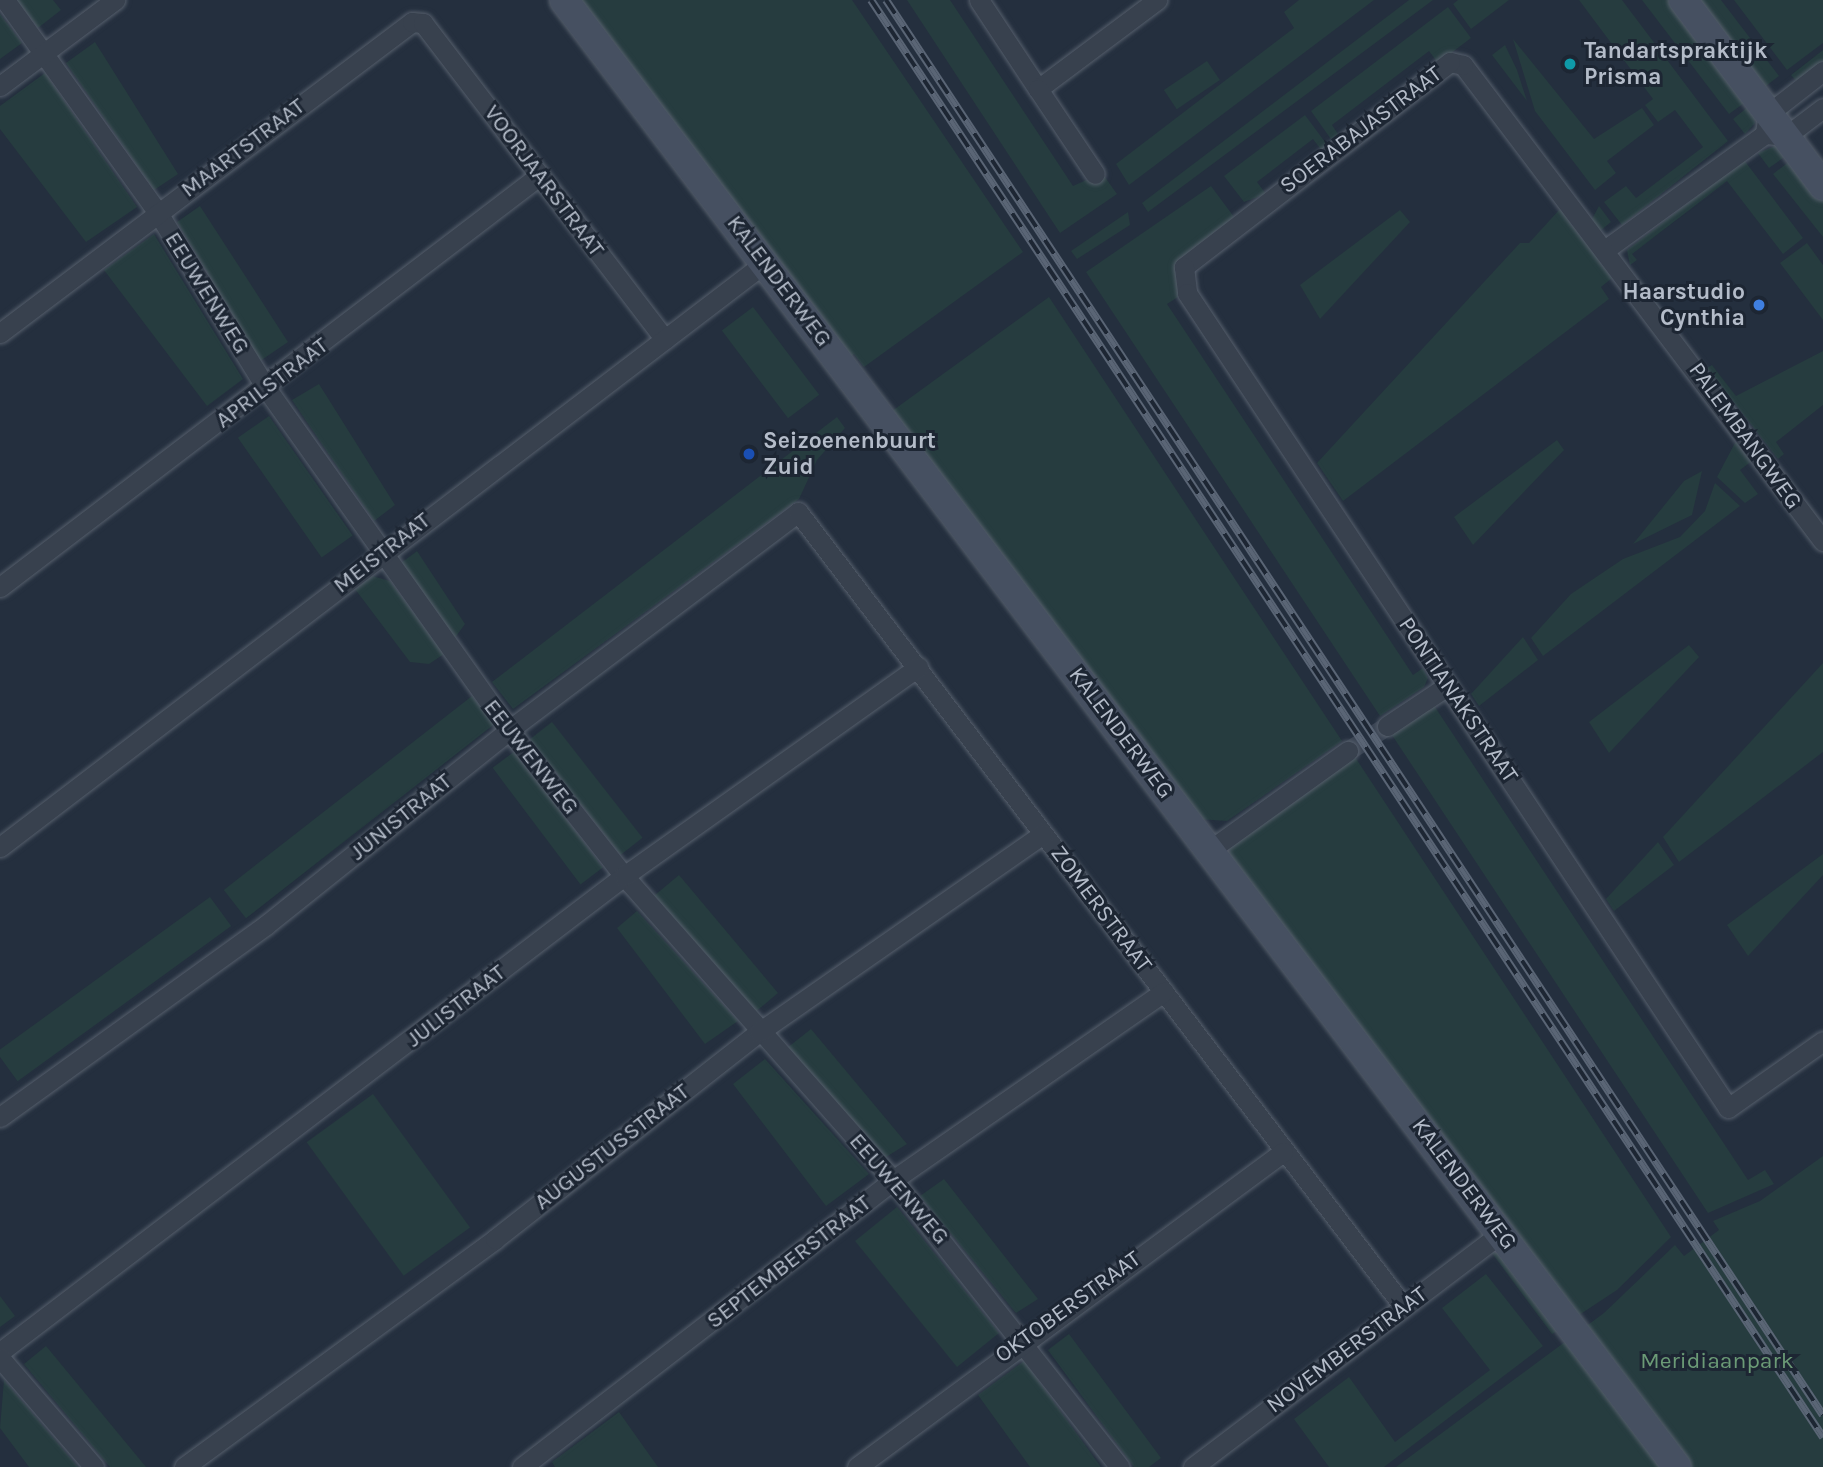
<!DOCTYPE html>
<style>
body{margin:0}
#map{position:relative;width:1823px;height:1467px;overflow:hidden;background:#242f3e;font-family:Karla,sans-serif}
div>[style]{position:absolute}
.green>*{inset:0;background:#263c3f;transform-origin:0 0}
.street-tunnel>*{height:19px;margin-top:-9.5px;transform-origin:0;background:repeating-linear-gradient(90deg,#3a4453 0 19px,transparent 0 29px)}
.roads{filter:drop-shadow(0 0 2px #565f6c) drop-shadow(0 0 2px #565f6c)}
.street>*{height:19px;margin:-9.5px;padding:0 9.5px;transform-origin:9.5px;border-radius:9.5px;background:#38414e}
.secondary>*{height:28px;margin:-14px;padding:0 14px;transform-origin:14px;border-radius:14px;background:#465061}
.rail>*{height:8px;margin-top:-4px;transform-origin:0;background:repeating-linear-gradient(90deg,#1d2633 0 16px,#5a6575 0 32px);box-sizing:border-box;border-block:2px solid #5a6575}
.dots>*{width:19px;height:19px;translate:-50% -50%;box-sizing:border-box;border:4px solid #1d2633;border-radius:50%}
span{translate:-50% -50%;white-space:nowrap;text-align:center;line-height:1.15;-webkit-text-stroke:6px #1d2633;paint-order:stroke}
.poi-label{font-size:23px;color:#b4bcc9;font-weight:700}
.left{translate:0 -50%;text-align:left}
.right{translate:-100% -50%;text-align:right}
.street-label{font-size:23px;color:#b4bcc9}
.park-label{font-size:23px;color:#6b9a76}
</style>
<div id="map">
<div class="green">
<i style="clip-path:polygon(17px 0,53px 0,61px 10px,38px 28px)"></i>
<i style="clip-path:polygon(575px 0,852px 0,1023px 252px,864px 367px,854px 354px,847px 360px)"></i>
<i style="clip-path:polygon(907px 0,950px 0,1073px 186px,1102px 173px,1117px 194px,1060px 233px)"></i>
<i style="clip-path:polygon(1299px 0,1374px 0,1129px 185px,1116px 164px,1294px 28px,1284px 12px)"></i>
<i style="clip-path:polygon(1409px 0,1433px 0,1148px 212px,1142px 203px)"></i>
<i style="clip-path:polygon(1458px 0,1509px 0,1471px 29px,1453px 4px)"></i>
<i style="clip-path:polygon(1579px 0,1622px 0,1728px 141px,1622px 225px,1604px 202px,1626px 186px,1636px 198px,1703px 147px,1675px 110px,1658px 122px,1645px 105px,1653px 99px)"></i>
<i style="clip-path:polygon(1642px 0,1676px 0,1751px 98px,1729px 114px)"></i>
<i style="clip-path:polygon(1690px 0,1721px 0,1779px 76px,1758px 92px)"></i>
<i style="clip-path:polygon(1734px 0,1823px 0,1823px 43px,1787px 70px)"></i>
<i style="clip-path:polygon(1448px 7px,1471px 38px,1438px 63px,1429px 51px,1332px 125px,1340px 137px,1333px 142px,1311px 111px)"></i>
<i style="clip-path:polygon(0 14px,22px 43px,0 59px)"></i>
<i style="clip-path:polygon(1513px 39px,1594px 139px,1642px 108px,1654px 125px,1607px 161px,1616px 173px,1595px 190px,1535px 111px)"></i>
<i style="clip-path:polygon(95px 42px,178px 174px,154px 190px,66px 63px)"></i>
<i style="clip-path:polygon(1505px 45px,1517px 70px,1527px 101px,1492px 55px)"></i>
<i style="clip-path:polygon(1823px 50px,1823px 66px,1799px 84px,1791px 75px)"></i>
<i style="left:1207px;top:61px;width:23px;height:52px;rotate:56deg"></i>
<i style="clip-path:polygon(45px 73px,137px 207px,86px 242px,0 129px,0 106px)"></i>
<i style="clip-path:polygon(1753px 103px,1755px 123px,1745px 134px,1733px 119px)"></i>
<i style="clip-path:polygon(1305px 115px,1328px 146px,1322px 151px,1313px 139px,1257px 182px,1266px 194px,1244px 202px,1224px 176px)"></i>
<i style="clip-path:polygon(1775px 146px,1790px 153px,1769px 168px,1758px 153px)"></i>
<i style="clip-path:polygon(1795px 157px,1823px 194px,1823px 237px,1773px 174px)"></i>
<i style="clip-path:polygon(1744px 160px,1803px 238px,1783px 254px,1727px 181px,1632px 254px,1637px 260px,1630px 265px,1627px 250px)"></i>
<i style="clip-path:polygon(1211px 186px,1234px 217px,1176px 270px,1181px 295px,1167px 304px,1413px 675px,1423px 668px,1428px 678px,1424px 687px,1380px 716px,1086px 272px)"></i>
<i style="clip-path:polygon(200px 206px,288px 342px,260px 361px,177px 222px)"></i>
<i style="clip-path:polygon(1599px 206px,1611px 222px,1600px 231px,1591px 221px)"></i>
<i style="clip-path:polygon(1560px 209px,1612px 278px,1601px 287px,1609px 299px,1343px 501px,1317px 463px,1520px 243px,1529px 243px)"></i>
<i style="clip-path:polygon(1400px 210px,1410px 222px,1320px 319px,1300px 285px)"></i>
<i style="clip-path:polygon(1128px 212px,1130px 225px,1077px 259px,1071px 251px)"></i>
<i style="clip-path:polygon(154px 234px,243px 379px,207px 406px,104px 270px)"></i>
<i style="clip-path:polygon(1807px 243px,1823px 265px,1823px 320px,1780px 263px)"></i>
<i style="clip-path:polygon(1049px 297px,1342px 741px,1227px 821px,1198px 819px,888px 414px)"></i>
<i style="left:753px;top:307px;width:110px;height:39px;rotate:53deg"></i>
<i style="clip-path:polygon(1823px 351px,1823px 405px,1776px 442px,1784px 454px,1778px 459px,1707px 368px,1712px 365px,1736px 396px)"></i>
<i style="clip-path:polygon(319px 384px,395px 505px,374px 521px,292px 400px)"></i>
<i style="left:269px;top:416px;width:146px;height:38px;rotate:55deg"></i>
<i style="clip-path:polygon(837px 417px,845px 428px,817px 460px,799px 499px,513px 709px,492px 682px)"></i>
<i style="clip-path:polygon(1557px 440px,1564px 450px,1473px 545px,1454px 517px)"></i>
<i style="clip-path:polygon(1736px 441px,1752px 461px,1740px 470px,1758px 494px,1745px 503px,1717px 477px)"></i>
<i style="clip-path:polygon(1702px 471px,1692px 515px,1633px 544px,1684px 481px)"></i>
<i style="clip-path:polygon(1715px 483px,1740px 506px,1543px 656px,1531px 638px,1571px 594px,1623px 559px,1680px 537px,1705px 511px)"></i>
<i style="clip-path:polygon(417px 551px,465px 624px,454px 639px,401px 563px)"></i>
<i style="clip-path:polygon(372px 576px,390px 581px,444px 654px,429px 664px,410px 662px,355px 589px)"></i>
<i style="clip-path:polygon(1523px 637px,1538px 660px,1479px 706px,1471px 694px)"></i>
<i style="clip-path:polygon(1689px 645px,1699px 657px,1609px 753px,1589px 722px)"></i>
<i style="clip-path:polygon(1823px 663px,1823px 752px,1679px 862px,1663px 837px)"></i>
<i style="left:472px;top:696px;width:36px;height:315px;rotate:52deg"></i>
<i style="clip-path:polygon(1433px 704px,1748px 1180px,1765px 1170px,1774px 1184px,1708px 1213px,1390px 732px)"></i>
<i style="left:552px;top:722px;width:147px;height:28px;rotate:52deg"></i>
<i style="left:515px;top:751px;width:146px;height:28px;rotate:53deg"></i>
<i style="clip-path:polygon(1355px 757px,1671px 1237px,1617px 1290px,1576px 1317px,1229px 857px,1231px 845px)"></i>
<i style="clip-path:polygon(1658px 842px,1674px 865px,1614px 911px,1606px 899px)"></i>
<i style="clip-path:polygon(1823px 854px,1823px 875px,1748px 956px,1727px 925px)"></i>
<i style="left:679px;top:875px;width:154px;height:32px;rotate:50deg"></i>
<i style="left:210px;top:897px;width:36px;height:264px;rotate:54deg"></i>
<i style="clip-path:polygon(637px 911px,738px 1021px,705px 1044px,617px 928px)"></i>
<i style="clip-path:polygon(811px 1029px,907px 1144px,886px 1157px,787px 1048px)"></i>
<i style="clip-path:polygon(765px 1059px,869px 1174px,826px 1206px,733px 1084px)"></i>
<i style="left:373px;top:1094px;width:165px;height:82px;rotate:54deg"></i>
<i style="clip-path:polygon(1823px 1156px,1823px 1467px,1396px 1467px,1604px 1313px,1675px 1245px,1684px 1256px,1719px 1230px,1713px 1221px,1760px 1201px)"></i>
<i style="clip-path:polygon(944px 1179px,1038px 1299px,1016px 1313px,920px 1196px)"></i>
<i style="left:897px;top:1207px;width:162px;height:54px;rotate:51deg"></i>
<i style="clip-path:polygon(1492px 1253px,1502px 1253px,1561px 1329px,1552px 1334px)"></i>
<i style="clip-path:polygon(1486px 1274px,1543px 1346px,1384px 1467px,1329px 1467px,1294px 1419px,1349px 1377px,1395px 1442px,1490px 1370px,1442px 1308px)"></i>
<i style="clip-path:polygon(0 1296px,15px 1316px,0 1327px)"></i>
<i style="clip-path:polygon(1069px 1334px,1161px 1458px,1149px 1467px,1134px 1467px,1048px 1350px)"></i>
<i style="clip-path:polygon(46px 1346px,146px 1467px,110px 1467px,24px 1364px)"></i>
<i style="clip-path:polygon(1024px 1361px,1101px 1467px,1030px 1467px,978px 1395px)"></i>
<i style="clip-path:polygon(4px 1380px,78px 1467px,29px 1467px,0 1428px)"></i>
<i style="clip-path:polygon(619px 1412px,658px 1467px,555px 1467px,552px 1462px)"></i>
</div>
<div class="street-tunnel">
<i style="left:1348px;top:751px;width:46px;rotate:-32.7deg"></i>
</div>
<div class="roads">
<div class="street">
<i style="left:5px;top:0;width:262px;rotate:54.3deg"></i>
<i style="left:158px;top:213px;width:206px;rotate:58.3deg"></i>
<i style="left:266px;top:388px;width:420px;rotate:54.6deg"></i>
<i style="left:509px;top:730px;width:186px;rotate:51.8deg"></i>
<i style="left:624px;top:876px;width:406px;rotate:48.5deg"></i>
<i style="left:893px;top:1180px;width:366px;rotate:51.7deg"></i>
<i style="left:979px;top:0;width:107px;rotate:56.5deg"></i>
<i style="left:1038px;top:89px;width:149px;rotate:-36.8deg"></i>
<i style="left:1823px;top:71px;width:70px;rotate:142deg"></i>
<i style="left:1768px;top:114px;width:20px;rotate:99deg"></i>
<i style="left:1765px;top:134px;width:21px;rotate:5deg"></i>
<i style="left:1786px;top:136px;width:46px;rotate:-37.1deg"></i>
<i style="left:0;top:86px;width:144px;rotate:-36.8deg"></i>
<i style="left:1038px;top:89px;width:102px;rotate:56.2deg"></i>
<i style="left:1606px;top:249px;width:196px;rotate:-35.9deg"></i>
<i style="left:0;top:333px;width:516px;rotate:-37.05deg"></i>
<i style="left:412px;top:22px;width:11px;rotate:5deg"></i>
<i style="left:423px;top:23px;width:398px;rotate:52.6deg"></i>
<i style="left:1823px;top:541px;width:597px;rotate:-127.1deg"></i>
<i style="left:1463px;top:65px;width:13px;rotate:-167deg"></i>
<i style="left:1450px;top:62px;width:336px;rotate:142.4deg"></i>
<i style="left:1184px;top:267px;width:26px;rotate:83deg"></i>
<i style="left:1187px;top:293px;width:978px;rotate:56.42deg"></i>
<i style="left:1728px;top:1108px;width:116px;rotate:-35.2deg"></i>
<i style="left:0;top:587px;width:679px;rotate:-37.34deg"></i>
<i style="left:1387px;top:726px;width:72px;rotate:-33.7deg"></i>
<i style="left:0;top:847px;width:964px;rotate:-37.37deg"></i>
<i style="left:1210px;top:850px;width:170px;rotate:-35.7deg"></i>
<i style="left:0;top:1117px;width:328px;rotate:-35.8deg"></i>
<i style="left:266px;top:925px;width:312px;rotate:-38.7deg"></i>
<i style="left:509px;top:730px;width:362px;rotate:-37deg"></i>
<i style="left:798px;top:512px;width:998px;rotate:52.69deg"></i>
<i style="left:0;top:1352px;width:785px;rotate:-37.34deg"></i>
<i style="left:624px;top:876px;width:361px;rotate:-35.4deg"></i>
<i style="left:0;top:1358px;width:144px;rotate:49.2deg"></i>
<i style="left:184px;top:1467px;width:386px;rotate:-36.2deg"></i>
<i style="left:495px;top:1239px;width:335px;rotate:-38.1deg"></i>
<i style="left:759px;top:1032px;width:346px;rotate:-34.9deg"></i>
<i style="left:522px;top:1467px;width:469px;rotate:-37.7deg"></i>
<i style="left:893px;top:1180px;width:330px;rotate:-34.8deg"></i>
<i style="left:857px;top:1467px;width:530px;rotate:-36.48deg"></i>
<i style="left:1193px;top:1467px;width:387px;rotate:-37.2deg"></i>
</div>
<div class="secondary">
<i style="left:564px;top:0;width:1841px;rotate:52.81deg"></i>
<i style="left:1683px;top:0;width:233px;rotate:53deg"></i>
</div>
</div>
<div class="rail">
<i style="left:871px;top:0;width:1724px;rotate:56.48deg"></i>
<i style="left:886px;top:0;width:1697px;rotate:56.49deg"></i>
</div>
<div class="dots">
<i style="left:1570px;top:64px;background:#0f9aa8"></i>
<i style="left:1759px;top:305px;background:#3f7fe0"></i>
<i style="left:749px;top:454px;background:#1a4fb4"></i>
</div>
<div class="poi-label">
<span class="left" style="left:1584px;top:64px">Tandartspraktijk<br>Prisma</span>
<span class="right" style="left:1745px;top:305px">Haarstudio<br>Cynthia</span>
<span class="left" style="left:763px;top:454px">Seizoenenbuurt<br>Zuid</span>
</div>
<div class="street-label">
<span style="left:1361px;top:130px;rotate:-37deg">SOERABAJASTRAAT</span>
<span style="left:243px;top:148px;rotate:-37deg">MAARTSTRAAT</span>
<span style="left:544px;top:181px;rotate:53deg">VOORJAARSTRAAT</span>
<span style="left:779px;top:281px;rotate:53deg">KALENDERWEG</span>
<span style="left:207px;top:293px;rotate:58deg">EEUWENWEG</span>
<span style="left:272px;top:383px;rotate:-37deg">APRILSTRAAT</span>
<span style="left:1745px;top:436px;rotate:54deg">PALEMBANGWEG</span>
<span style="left:382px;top:553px;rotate:-38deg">MEISTRAAT</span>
<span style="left:1458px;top:700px;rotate:56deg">PONTIANAKSTRAAT</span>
<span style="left:1121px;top:733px;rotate:53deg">KALENDERWEG</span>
<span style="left:531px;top:757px;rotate:52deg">EEUWENWEG</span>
<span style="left:401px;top:817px;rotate:-39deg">JUNISTRAAT</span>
<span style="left:1101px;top:909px;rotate:53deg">ZOMERSTRAAT</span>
<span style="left:456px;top:1006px;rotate:-38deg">JULISTRAAT</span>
<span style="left:612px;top:1147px;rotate:-38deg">AUGUSTUSSTRAAT</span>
<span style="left:1464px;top:1184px;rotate:53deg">KALENDERWEG</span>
<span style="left:899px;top:1189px;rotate:49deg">EEUWENWEG</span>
<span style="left:789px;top:1262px;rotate:-38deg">SEPTEMBERSTRAAT</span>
<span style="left:1068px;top:1307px;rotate:-36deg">OKTOBERSTRAAT</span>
<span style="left:1347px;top:1350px;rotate:-37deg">NOVEMBERSTRAAT</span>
</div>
<div class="park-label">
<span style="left:1717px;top:1361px">Meridiaanpark</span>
</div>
</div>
